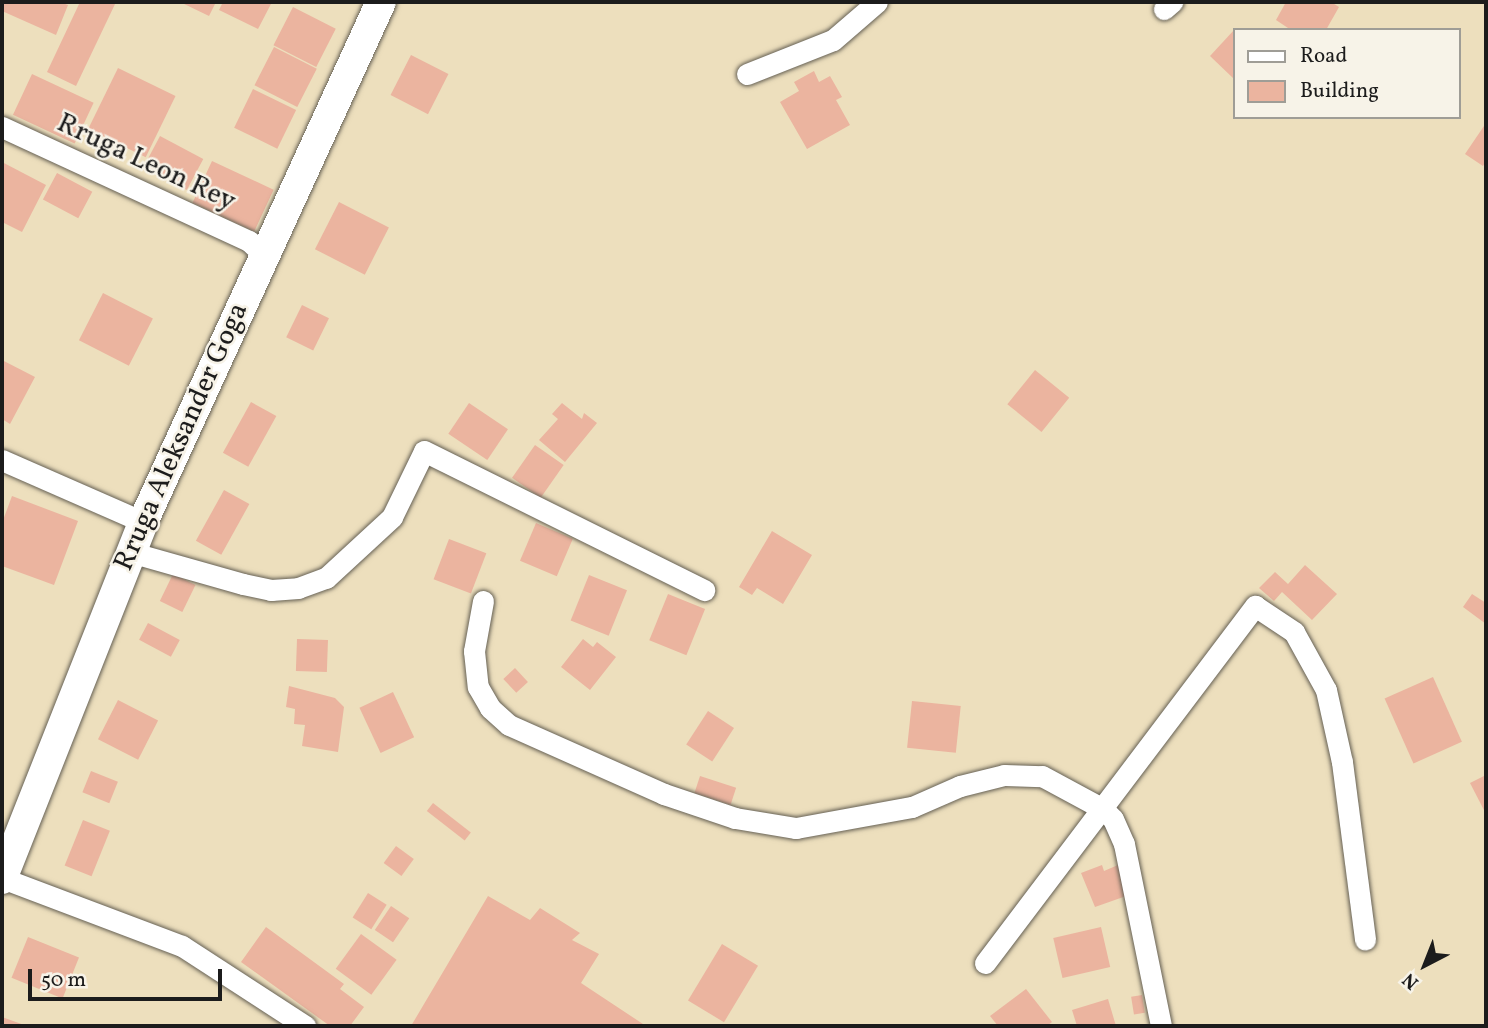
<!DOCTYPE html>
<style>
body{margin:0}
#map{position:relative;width:1488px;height:1028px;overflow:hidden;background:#eddfbd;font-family:Vollkorn,serif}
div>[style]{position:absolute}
.building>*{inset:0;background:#ebb49f;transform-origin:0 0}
.roads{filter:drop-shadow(0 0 2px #656054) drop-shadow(0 0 2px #656054)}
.minor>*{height:21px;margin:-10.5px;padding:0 10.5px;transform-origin:10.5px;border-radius:10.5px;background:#fff}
.secondary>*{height:30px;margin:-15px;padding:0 15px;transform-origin:15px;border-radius:15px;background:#fff}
span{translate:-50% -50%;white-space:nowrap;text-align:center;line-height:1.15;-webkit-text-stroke:5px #f7f3e8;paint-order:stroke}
.street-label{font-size:28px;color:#1c1c1c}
.frame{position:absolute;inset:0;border:4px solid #1c1c1c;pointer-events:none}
.legend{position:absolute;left:1233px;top:28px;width:228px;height:91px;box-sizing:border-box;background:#f7f3e8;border:2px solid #9f9d96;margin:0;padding:9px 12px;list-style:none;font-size:21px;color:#1c1c1c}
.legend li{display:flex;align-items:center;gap:14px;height:35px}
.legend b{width:35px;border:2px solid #9f9d96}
.north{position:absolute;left:1390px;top:930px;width:70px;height:70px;-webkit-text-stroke:5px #f7f3e8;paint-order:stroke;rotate:222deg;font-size:19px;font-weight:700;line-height:28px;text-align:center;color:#1c1c1c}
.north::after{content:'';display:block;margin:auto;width:24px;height:32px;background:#1c1c1c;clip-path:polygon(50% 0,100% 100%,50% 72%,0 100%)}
.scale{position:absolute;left:28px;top:969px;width:194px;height:32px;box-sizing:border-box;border:4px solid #1c1c1c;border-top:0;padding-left:9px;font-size:21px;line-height:24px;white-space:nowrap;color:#1c1c1c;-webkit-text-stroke:5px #f7f3e8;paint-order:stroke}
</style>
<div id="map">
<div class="building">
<i style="clip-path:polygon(2px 2px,60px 2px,68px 5px,56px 35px,2px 11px)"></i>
<i style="clip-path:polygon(80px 2px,116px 2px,76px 86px,47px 72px)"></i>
<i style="clip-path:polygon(180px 2px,216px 2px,209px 16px)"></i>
<i style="clip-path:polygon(223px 2px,272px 2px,258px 29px,219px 10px)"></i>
<i style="clip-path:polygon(1286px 2px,1331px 2px,1339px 7px,1326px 30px,1291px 30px,1276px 20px)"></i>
<i style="left:293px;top:7px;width:48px;height:43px;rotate:27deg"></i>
<i style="clip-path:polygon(1234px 30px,1234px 79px,1210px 56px)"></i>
<i style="left:274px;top:47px;width:48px;height:43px;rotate:27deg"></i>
<i style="left:411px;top:55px;width:42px;height:45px;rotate:27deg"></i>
<i style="left:118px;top:68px;width:64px;height:68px;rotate:26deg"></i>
<i style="clip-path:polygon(814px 71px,819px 82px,830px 76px,842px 97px,836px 100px,850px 125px,807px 149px,780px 102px,799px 91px,794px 82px)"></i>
<i style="left:32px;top:74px;width:68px;height:45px;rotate:25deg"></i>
<i style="left:253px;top:89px;width:48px;height:43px;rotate:26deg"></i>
<i style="clip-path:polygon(1486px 123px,1486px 161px,1483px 166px,1465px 154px)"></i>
<i style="left:160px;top:136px;width:49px;height:35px;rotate:28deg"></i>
<i style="left:212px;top:161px;width:68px;height:46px;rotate:25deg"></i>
<i style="clip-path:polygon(2px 162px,46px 185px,22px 232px,2px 222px)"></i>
<i style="left:57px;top:173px;width:40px;height:30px;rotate:28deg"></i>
<i style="left:339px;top:202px;width:56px;height:53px;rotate:27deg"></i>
<i style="left:103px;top:293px;width:56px;height:53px;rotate:27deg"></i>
<i style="left:302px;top:305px;width:30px;height:36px;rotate:26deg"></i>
<i style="clip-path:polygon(2px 360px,35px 377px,10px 424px,2px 419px)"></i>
<i style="left:1035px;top:370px;width:44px;height:44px;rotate:39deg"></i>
<i style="left:251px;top:402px;width:29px;height:58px;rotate:29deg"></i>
<i style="left:469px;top:403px;width:47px;height:37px;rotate:34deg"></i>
<i style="clip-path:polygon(562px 403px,582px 419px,584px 413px,597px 423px,565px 462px,539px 440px,558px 419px,552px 414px)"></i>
<i style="left:535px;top:445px;width:35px;height:40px;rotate:35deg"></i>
<i style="left:224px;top:490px;width:29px;height:58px;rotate:29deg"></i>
<i style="clip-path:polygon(12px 496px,78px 521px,54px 585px,2px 566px,2px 523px)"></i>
<i style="left:536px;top:523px;width:40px;height:41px;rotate:23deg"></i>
<i style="clip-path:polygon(772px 531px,812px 555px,783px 604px,757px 588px,752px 595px,739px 587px)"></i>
<i style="left:449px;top:539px;width:40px;height:43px;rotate:21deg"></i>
<i style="clip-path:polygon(1305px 565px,1337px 594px,1312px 620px,1282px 592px,1274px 601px,1259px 588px,1275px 572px,1288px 584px)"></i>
<i style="left:173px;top:574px;width:25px;height:30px;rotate:26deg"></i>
<i style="left:589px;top:575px;width:41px;height:49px;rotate:22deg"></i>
<i style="left:668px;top:594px;width:40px;height:50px;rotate:22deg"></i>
<i style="clip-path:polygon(1472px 594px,1486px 603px,1486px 624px,1463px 607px)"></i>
<i style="left:148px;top:623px;width:36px;height:19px;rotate:28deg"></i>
<i style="left:297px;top:639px;width:31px;height:32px;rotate:2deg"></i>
<i style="clip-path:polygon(583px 639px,593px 647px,597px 642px,616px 657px,590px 690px,561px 667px)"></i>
<i style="left:515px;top:668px;width:19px;height:16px;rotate:47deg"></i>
<i style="left:1433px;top:677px;width:71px;height:53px;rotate:66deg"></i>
<i style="clip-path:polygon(289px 686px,335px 698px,344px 707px,338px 752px,302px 746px,305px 725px,294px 724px,295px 709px,286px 707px)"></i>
<i style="left:393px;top:692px;width:50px;height:37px;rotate:65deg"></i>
<i style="left:118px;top:700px;width:45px;height:44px;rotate:27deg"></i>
<i style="left:912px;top:701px;width:49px;height:47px;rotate:6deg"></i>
<i style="left:708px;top:711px;width:31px;height:40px;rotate:33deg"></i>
<i style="left:91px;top:771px;width:29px;height:23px;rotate:22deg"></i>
<i style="left:700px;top:776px;width:38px;height:18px;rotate:18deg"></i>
<i style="clip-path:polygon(1484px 776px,1486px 781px,1486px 814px,1470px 783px)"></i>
<i style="left:433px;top:803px;width:48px;height:10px;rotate:38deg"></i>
<i style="left:83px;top:820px;width:29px;height:49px;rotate:22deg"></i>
<i style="left:396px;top:846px;width:22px;height:21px;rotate:36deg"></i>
<i style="clip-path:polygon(1102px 865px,1104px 871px,1118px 865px,1129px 895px,1095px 907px,1081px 873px)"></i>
<i style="left:368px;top:893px;width:22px;height:29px;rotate:32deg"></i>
<i style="clip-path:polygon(488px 896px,530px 920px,540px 908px,580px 933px,572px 940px,599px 954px,581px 983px,646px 1026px,411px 1026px)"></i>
<i style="left:391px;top:906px;width:22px;height:29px;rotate:34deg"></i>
<i style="clip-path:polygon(266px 927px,344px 984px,340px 989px,364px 1007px,350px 1026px,330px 1026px,241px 962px)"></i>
<i style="left:1101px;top:927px;width:41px;height:49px;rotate:77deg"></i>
<i style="left:361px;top:934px;width:44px;height:43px;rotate:36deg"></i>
<i style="left:28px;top:937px;width:55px;height:44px;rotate:22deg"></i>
<i style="left:722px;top:944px;width:42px;height:66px;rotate:31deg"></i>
<i style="clip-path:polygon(1026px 989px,1052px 1022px,1047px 1026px,998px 1026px,990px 1016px)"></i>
<i style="left:1142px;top:995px;width:18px;height:11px;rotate:81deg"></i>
<i style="clip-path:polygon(1108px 999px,1116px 1026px,1077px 1026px,1072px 1010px)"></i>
<i style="clip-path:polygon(2px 1017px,27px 1026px,2px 1026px)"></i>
</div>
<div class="roads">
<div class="minor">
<i style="left:1164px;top:9px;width:11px;rotate:-41deg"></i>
<i style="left:747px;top:74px;width:92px;rotate:-21.6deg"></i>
<i style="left:833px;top:40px;width:58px;rotate:-40.8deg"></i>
<i style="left:2px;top:127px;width:272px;rotate:24.8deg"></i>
<i style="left:249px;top:241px;width:19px;rotate:43deg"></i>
<i style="left:2px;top:460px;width:154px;rotate:23.7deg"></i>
<i style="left:130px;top:552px;width:117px;rotate:15.8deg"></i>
<i style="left:243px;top:584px;width:29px;rotate:12deg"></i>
<i style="left:271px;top:590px;width:27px;rotate:-4deg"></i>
<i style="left:298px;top:588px;width:30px;rotate:-20deg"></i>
<i style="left:326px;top:578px;width:90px;rotate:-42.7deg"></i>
<i style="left:392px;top:517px;width:73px;rotate:-64.1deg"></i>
<i style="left:424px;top:451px;width:313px;rotate:26.4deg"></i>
<i style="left:483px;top:601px;width:51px;rotate:100.2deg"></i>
<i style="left:474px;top:651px;width:36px;rotate:84deg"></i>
<i style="left:478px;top:687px;width:24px;rotate:60deg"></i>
<i style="left:490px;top:708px;width:25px;rotate:42deg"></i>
<i style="left:509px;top:725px;width:170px;rotate:24deg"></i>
<i style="left:664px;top:794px;width:75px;rotate:18.7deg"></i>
<i style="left:735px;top:818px;width:62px;rotate:9.3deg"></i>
<i style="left:796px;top:828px;width:118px;rotate:-10.3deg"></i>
<i style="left:912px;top:807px;width:52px;rotate:-23.6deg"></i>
<i style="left:960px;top:786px;width:45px;rotate:-14deg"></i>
<i style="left:1004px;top:775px;width:38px;rotate:2deg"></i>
<i style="left:1042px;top:776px;width:69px;rotate:28.4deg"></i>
<i style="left:1103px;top:809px;width:14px;rotate:45deg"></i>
<i style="left:1113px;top:819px;width:27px;rotate:66deg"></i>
<i style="left:1124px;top:844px;width:186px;rotate:78.5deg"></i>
<i style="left:2px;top:878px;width:192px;rotate:20.7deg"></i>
<i style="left:182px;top:946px;width:147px;rotate:33deg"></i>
<i style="left:985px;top:963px;width:448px;rotate:-52.9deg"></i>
<i style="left:1255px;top:606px;width:47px;rotate:33.7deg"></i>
<i style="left:1294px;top:632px;width:66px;rotate:61.1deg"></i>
<i style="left:1326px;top:690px;width:74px;rotate:77.5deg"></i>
<i style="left:1342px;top:762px;width:179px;rotate:82.6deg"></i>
</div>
<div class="secondary">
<i style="left:2px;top:879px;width:384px;rotate:-68.4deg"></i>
<i style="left:143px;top:522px;width:572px;rotate:-65.41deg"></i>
</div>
</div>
<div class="street-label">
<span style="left:146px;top:163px;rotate:25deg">Rruga Leon Rey</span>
<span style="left:182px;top:437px;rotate:-66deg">Rruga Aleksander Goga</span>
</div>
<div class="frame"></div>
<ul class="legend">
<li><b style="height:9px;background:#fff"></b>Road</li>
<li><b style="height:19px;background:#ebb49f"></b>Building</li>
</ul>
<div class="north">N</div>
<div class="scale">50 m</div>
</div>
